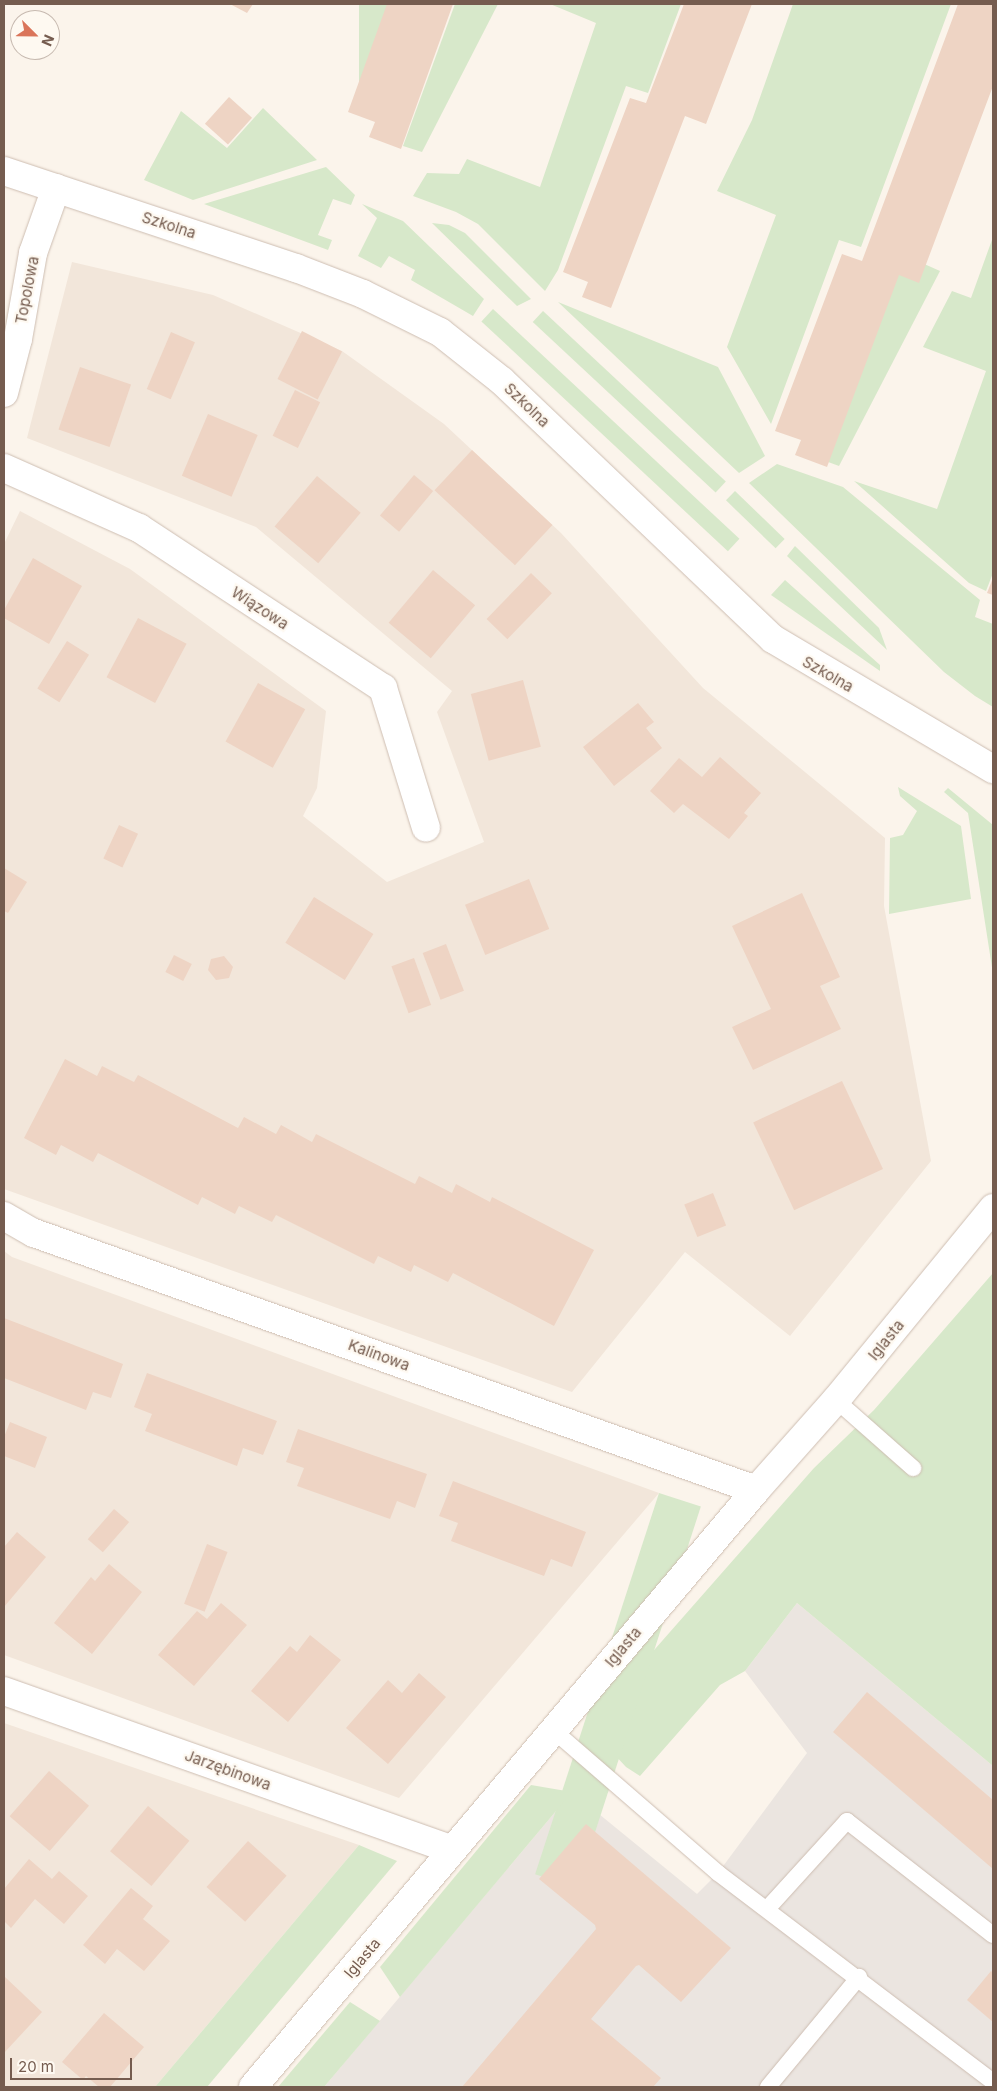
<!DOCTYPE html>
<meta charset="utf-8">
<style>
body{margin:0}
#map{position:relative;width:997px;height:2091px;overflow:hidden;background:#fbf4eb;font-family:Inter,sans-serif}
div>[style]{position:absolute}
.residential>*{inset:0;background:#f2e6da}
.industrial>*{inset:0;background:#ebe5e0}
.green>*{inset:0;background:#d7e8ca;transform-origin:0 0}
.building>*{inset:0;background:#eed4c4;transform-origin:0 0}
.roads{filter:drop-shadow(0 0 1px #cdbdb1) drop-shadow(0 0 1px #cdbdb1)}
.lane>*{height:16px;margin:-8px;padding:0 8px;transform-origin:8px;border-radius:8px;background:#fff}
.street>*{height:28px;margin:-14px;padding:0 14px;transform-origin:14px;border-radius:14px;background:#fff}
.secondary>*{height:28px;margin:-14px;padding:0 14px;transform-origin:14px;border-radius:14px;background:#fff}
span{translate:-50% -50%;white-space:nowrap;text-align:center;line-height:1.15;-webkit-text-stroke:4.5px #fef9f1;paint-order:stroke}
.street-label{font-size:15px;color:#755c4f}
.frame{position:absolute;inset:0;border:5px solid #755c4f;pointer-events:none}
.north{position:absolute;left:10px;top:10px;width:50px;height:50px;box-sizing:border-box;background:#fef9f1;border:1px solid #c7bab0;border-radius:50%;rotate:113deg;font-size:14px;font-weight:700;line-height:20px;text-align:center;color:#755c4f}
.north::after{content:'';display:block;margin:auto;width:18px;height:22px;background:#da755a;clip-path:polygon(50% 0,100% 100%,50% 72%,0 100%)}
.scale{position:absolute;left:10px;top:2058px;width:122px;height:22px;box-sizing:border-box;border:2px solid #755c4f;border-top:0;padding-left:6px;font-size:15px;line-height:18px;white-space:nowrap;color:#755c4f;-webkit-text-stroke:4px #fef9f1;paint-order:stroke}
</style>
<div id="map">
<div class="residential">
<i style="clip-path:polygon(72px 262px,213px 295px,342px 351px,444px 424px,561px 533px,703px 688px,885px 838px,884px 906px,931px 1161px,790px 1336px,685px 1252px,572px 1392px,4px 1189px,4px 544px,20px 511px,130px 569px,326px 711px,317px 788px,303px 816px,387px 882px,484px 842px,437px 712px,452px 691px,256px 527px,27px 438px)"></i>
<i style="clip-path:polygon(4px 1251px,12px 1257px,659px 1493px,399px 1798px,4px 1655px)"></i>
<i style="clip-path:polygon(4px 1723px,359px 1845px,155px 2087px,4px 2087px)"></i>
</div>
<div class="industrial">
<i style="clip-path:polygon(797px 1603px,993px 1766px,993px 2087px,324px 2087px,572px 1792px,697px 1894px,718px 1873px,807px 1753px,745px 1671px)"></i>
</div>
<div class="green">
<i style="left:359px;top:4px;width:35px;height:112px"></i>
<i style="clip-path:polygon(455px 4px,498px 4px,422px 152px,403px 146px)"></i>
<i style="clip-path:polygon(550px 4px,681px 4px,648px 93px,626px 86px,558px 270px,545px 291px,478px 224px,456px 212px,413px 196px,427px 173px,459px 174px,467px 159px,540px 187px,596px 23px)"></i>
<i style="clip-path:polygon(793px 4px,951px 4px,861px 247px,839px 240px,771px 424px,727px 347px,776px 215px,717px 191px,752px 120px)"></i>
<i style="clip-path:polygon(263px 108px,317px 160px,193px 200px,144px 180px,181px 111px,227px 148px)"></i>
<i style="clip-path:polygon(326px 167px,355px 195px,351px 205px,333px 199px,318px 235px,332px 240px,328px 250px,204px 204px)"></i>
<i style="clip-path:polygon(362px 204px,403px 221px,484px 299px,473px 316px,411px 280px,415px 270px,389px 256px,381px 268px,358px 256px,377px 218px)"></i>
<i style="clip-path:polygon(432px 223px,449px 225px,465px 233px,531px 299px,517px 306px)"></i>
<i style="clip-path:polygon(993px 237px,993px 573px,986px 591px,969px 583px,854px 481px,937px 509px,986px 371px,923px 347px,952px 291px,971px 298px)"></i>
<i style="clip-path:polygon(893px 261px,922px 263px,940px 271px,839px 466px,820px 459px)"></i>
<i style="clip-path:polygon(558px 302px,718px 367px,765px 456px,739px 473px)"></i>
<i style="left:493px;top:309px;width:337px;height:17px;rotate:43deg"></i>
<i style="left:543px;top:311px;width:250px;height:15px;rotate:43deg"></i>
<i style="clip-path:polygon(777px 464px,843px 487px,980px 600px,975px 617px,993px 624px,993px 707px,975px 696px,944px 672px,749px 483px)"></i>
<i style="left:735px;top:491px;width:69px;height:13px;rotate:44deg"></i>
<i style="clip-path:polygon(795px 546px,879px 628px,887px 650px,787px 556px)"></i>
<i style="clip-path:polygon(785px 580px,880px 665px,880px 671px,771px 595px)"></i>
<i style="clip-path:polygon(898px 787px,961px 826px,971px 899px,889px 914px,890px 838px,903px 835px,917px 811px,900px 796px)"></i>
<i style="clip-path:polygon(948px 788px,993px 825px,993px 974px,968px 813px,944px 792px)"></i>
<i style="clip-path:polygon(993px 1273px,993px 1766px,797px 1603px,745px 1671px,720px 1685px,640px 1776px,626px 1767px,601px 1740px,597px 1715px,814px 1468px,874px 1410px)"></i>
<i style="left:659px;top:1493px;width:44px;height:401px;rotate:18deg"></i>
<i style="clip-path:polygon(531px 1785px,572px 1792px,400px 1997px,380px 1967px)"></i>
<i style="clip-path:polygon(359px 1845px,397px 1861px,207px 2087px,155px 2087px)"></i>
<i style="clip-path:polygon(350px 2002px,380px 2021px,324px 2087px,278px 2087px)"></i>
</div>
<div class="building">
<i style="clip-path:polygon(230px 4px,253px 4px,247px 13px)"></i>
<i style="clip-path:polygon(387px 4px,453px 4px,401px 149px,369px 137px,375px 122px,348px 112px)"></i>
<i style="clip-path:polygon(684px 4px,752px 4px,706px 124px,685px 116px,611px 308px,582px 297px,588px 282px,563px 272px,630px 98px,646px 103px)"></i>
<i style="clip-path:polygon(958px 4px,993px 4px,993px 86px,919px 283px,899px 275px,827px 467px,795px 455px,801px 440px,775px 431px,842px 254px,862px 261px)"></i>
<i style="left:229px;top:97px;width:31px;height:36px;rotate:42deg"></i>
<i style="left:302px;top:331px;width:45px;height:54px;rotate:27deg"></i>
<i style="left:171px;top:332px;width:26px;height:62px;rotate:23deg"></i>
<i style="left:80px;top:367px;width:54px;height:66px;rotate:19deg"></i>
<i style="left:295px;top:390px;width:28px;height:51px;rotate:26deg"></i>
<i style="left:208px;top:414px;width:54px;height:67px;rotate:23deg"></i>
<i style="left:472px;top:450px;width:110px;height:55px;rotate:43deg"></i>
<i style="left:414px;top:475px;width:25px;height:53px;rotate:40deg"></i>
<i style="left:317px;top:476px;width:57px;height:66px;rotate:40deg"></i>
<i style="clip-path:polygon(33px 558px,82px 586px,49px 644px,4px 618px,4px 610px)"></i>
<i style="left:433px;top:570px;width:55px;height:69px;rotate:40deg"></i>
<i style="left:531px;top:573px;width:29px;height:64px;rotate:44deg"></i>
<i style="clip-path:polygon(993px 578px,993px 595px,987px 593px)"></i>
<i style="left:138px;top:618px;width:55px;height:67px;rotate:28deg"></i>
<i style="left:67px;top:641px;width:26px;height:56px;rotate:32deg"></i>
<i style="left:523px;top:680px;width:69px;height:54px;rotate:75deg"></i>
<i style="left:258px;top:683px;width:54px;height:67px;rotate:29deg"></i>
<i style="clip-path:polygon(638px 703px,654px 722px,646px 728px,662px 748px,614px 786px,583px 747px)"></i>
<i style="clip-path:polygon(720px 757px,761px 793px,744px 813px,748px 816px,729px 839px,683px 804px,674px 813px,650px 791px,679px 758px,702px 777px)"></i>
<i style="left:119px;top:825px;width:21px;height:37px;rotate:25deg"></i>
<i style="clip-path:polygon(4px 868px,27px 882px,8px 913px,4px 911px)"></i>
<i style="left:529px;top:879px;width:54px;height:69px;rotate:68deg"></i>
<i style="clip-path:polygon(802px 893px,840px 977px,820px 986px,841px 1029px,753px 1070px,732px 1027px,771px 1009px,732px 926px)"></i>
<i style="left:314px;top:897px;width:70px;height:54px;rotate:32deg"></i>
<i style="left:446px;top:944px;width:50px;height:25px;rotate:69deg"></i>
<i style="left:174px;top:955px;width:20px;height:19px;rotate:27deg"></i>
<i style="clip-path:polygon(224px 956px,233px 967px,229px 978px,216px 980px,208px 970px,211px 959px)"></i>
<i style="left:414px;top:958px;width:50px;height:24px;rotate:70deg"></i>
<i style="clip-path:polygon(65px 1059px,97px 1076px,102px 1066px,134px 1082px,138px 1075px,238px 1128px,244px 1117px,276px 1134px,281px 1125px,312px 1142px,316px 1134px,415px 1184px,419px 1176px,452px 1193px,456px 1184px,490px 1202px,492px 1197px,594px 1250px,554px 1326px,453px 1273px,448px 1282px,414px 1265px,411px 1272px,378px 1256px,374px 1264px,276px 1215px,272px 1222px,239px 1206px,235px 1214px,202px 1197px,198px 1205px,98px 1153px,93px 1162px,61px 1145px,56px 1155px,24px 1138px)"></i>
<i style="left:842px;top:1081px;width:97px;height:98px;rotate:65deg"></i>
<i style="left:713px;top:1193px;width:35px;height:31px;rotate:68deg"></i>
<i style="clip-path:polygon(4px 1318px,123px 1364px,111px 1398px,93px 1392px,86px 1410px,4px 1378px)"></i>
<i style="clip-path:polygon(147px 1373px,277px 1421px,263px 1455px,243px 1448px,237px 1466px,145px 1431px,152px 1414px,134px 1407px)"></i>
<i style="clip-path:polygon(10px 1422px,47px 1437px,35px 1468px,4px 1456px,4px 1437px)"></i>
<i style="clip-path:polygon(298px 1429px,427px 1474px,415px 1508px,397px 1501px,390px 1519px,297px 1486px,304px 1468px,286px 1462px)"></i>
<i style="clip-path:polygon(453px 1481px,586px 1532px,572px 1567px,551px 1559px,544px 1576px,451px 1541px,458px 1523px,439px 1516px)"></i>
<i style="left:114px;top:1509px;width:20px;height:40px;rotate:41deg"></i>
<i style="clip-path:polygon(17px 1532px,46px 1557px,4px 1607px,4px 1547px)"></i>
<i style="left:207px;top:1544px;width:22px;height:64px;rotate:21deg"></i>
<i style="clip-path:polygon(109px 1564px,142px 1592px,92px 1654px,54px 1623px,91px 1577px,95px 1581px)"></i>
<i style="clip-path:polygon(221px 1603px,247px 1625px,194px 1686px,158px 1655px,197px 1611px,207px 1619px)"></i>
<i style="clip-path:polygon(310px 1635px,341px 1660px,288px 1722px,251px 1691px,290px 1646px,297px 1652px)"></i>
<i style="clip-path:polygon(419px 1673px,446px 1697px,388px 1764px,346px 1728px,388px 1680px,402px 1693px)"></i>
<i style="clip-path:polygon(867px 1692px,993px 1800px,993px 1869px,833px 1732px)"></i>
<i style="left:49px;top:1771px;width:53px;height:60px;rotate:41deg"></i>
<i style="left:148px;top:1806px;width:54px;height:59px;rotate:40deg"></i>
<i style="clip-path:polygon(586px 1824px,731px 1948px,681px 2002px,639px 1965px,636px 1966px,591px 2019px,661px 2078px,653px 2087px,462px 2087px,596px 1929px,595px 1925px,539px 1879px)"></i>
<i style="left:248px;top:1841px;width:52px;height:62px;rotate:42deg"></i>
<i style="clip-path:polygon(29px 1859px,52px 1879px,59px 1871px,88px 1896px,64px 1924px,35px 1899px,11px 1928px,4px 1921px,4px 1889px)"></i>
<i style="clip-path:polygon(131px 1888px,153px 1906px,143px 1919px,170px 1941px,144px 1971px,117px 1949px,105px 1964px,83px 1945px)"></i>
<i style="clip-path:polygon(991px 1971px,993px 1973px,993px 2022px,967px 2000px)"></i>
<i style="clip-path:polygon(5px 1977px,42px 2012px,4px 2053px,4px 1979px)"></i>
<i style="clip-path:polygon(104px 2013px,144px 2047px,110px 2087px,99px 2087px,86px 2076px,83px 2080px,62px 2062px)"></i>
</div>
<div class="roads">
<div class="lane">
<i style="left:836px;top:1400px;width:103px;rotate:41.4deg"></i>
<i style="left:553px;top:1730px;width:218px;rotate:40.9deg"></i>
<i style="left:718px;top:1873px;width:345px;rotate:37.2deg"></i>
<i style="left:767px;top:1909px;width:119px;rotate:-47.7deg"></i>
<i style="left:847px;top:1821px;width:185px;rotate:38deg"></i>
<i style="left:768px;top:2087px;width:143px;rotate:-50.4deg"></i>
</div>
<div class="street">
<i style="left:4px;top:393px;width:56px;rotate:-75.5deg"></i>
<i style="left:18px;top:339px;width:87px;rotate:-80.1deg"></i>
<i style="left:33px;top:253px;width:69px;rotate:-70.5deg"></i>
<i style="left:4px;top:468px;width:148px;rotate:24deg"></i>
<i style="left:139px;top:528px;width:292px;rotate:33.3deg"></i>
<i style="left:383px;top:688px;width:146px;rotate:72.9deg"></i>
<i style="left:4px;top:1216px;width:34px;rotate:30deg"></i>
<i style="left:34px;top:1233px;width:766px;rotate:19.59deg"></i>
<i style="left:4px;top:1691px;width:475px;rotate:19.5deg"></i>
<i style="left:253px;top:2087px;width:781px;rotate:-49.88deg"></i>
<i style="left:756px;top:1490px;width:120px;rotate:-48.4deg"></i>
<i style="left:836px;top:1400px;width:248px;rotate:-50.7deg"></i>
</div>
<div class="secondary">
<i style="left:4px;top:171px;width:308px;rotate:18.4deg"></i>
<i style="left:296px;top:268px;width:72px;rotate:21.2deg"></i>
<i style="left:363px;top:294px;width:86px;rotate:26.3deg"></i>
<i style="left:440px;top:332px;width:79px;rotate:38.3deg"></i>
<i style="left:502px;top:381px;width:374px;rotate:43.6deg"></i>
<i style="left:773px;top:639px;width:256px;rotate:30.6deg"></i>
</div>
</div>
<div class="street-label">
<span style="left:169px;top:225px;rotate:18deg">Szkolna</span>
<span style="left:27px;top:290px;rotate:-79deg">Topolowa</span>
<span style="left:527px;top:405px;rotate:44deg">Szkolna</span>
<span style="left:260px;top:608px;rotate:33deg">Wiązowa</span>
<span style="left:828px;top:674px;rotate:30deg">Szkolna</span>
<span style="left:886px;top:1340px;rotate:-51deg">Iglasta</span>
<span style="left:379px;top:1355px;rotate:20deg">Kalinowa</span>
<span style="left:623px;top:1647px;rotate:-50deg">Iglasta</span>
<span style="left:228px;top:1770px;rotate:20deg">Jarzębinowa</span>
<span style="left:362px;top:1958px;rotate:-50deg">Iglasta</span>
</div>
<div class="frame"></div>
<div class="north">N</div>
<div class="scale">20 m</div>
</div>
